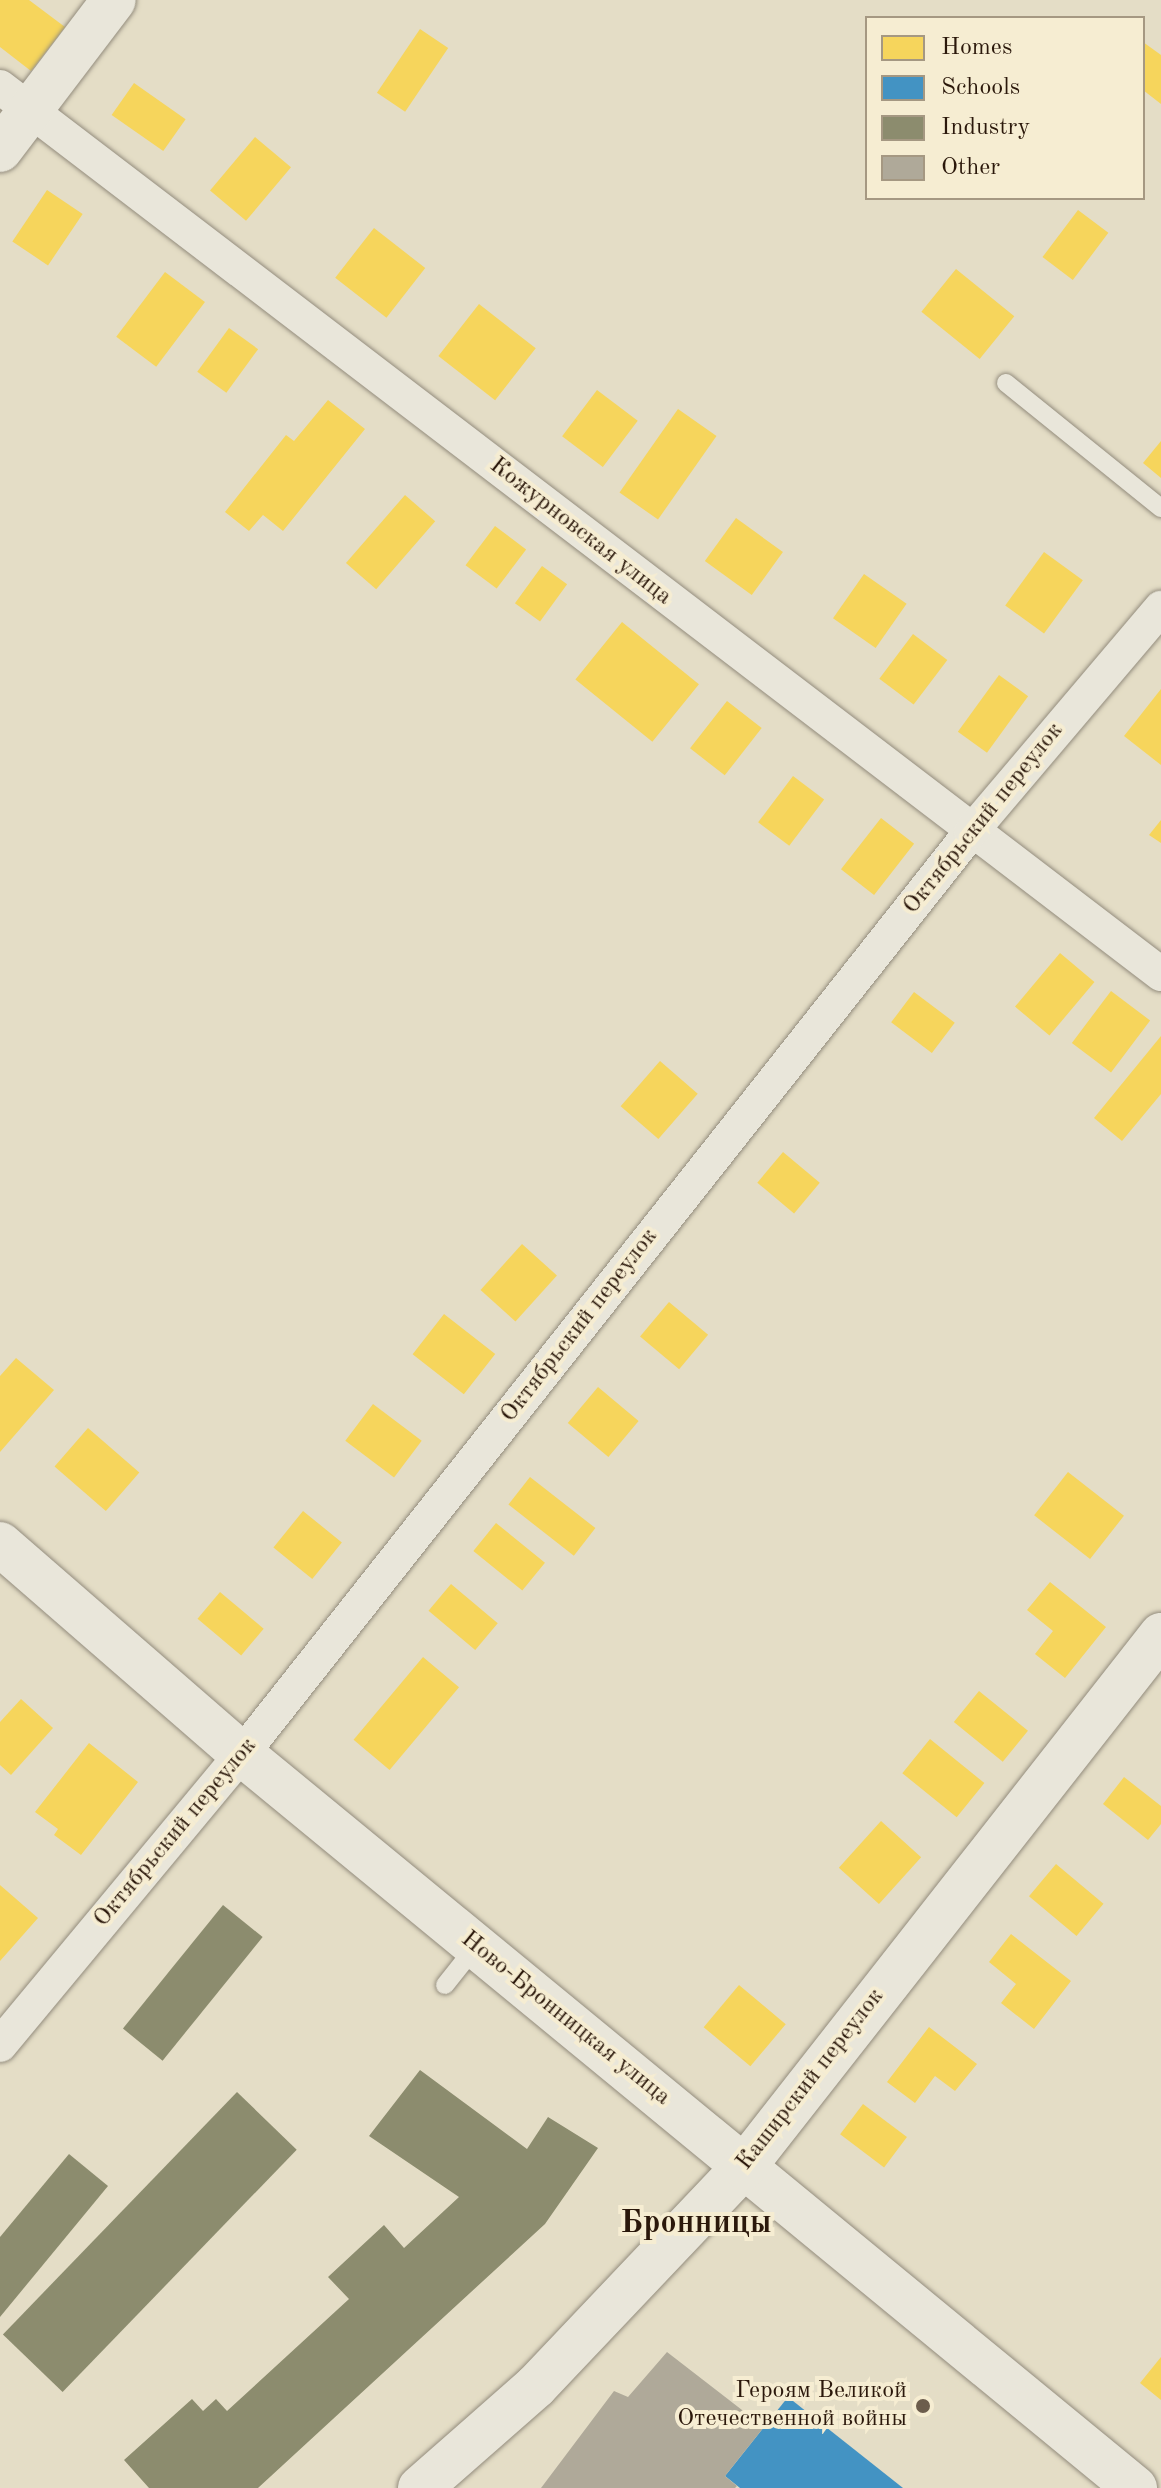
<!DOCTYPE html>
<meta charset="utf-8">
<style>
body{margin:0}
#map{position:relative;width:1161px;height:2488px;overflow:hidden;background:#e4ddc6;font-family:"Old Standard TT",serif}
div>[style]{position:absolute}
.homes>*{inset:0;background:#f6d55c;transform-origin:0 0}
.schools>*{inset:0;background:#4393c3}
.industry>*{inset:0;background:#8c8c6e;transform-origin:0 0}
.building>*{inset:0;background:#afa999}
.roads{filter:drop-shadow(0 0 2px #938c7d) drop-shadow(0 0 2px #938c7d)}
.lane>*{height:18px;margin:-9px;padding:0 9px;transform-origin:9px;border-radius:9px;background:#e9e6da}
.street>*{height:34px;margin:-17px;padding:0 17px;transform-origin:17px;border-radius:17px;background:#e9e6da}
.secondary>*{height:44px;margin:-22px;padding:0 22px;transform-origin:22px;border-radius:22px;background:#e9e6da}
.dots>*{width:22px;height:22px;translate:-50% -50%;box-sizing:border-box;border:4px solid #f6edd2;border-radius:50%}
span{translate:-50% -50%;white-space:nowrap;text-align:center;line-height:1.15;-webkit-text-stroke:8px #f6edd2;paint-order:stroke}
.street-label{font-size:24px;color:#2b180b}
.poi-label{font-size:24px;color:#2b180b}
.right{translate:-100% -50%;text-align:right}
.district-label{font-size:32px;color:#2b180b;font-weight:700}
.legend{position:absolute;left:865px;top:16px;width:280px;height:184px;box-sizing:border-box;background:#f6edd2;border:2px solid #a59882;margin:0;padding:10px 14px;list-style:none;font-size:24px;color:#2b180b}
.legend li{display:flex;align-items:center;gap:16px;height:40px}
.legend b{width:40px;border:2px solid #a59882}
</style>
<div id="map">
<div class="homes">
<i style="clip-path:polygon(0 0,29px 0,65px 27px,31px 71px,0 47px)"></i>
<i style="left:420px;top:29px;width:34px;height:77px;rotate:34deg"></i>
<i style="clip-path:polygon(1143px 42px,1161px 55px,1161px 104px,1143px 90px)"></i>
<i style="left:134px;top:83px;width:63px;height:39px;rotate:35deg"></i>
<i style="left:255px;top:137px;width:47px;height:70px;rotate:40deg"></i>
<i style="left:47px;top:190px;width:43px;height:62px;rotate:34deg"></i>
<i style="left:1078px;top:210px;width:38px;height:59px;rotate:37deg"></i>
<i style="left:374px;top:228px;width:65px;height:63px;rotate:38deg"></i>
<i style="left:956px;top:269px;width:75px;height:55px;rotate:39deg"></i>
<i style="left:165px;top:272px;width:50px;height:81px;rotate:37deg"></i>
<i style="left:479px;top:304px;width:72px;height:66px;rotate:38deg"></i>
<i style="left:229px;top:328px;width:36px;height:54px;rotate:36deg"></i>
<i style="left:597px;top:390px;width:51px;height:58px;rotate:37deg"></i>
<i style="clip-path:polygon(328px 400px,365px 429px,283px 531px,263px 515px,249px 531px,225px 512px,286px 435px,294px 441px)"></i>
<i style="left:678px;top:409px;width:47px;height:102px;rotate:35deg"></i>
<i style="clip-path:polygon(1161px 441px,1161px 478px,1143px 463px)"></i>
<i style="left:405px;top:495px;width:40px;height:90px;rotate:41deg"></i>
<i style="left:736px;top:518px;width:58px;height:53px;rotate:36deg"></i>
<i style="left:495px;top:526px;width:39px;height:49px;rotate:37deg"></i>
<i style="left:1044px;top:552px;width:48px;height:66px;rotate:36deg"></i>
<i style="left:542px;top:566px;width:31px;height:46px;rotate:36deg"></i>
<i style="left:864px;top:574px;width:52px;height:54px;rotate:35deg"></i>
<i style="left:622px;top:622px;width:99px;height:74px;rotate:39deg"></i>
<i style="left:913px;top:634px;width:43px;height:56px;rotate:37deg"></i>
<i style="left:999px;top:675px;width:36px;height:70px;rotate:36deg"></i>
<i style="clip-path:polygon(1161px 689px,1161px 765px,1124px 736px)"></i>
<i style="left:727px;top:701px;width:44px;height:60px;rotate:38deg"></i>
<i style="left:793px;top:776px;width:39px;height:58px;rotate:37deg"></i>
<i style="left:881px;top:818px;width:42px;height:65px;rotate:38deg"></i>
<i style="clip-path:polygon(1161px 820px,1161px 843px,1149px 835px)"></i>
<i style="left:1060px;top:953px;width:45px;height:70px;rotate:40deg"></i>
<i style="left:1111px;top:991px;width:49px;height:65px;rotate:37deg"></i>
<i style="left:914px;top:992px;width:51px;height:38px;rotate:37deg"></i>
<i style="clip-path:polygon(1161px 1036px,1161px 1094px,1122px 1141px,1094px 1118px)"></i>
<i style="left:660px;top:1061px;width:50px;height:60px;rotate:41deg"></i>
<i style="left:783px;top:1152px;width:48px;height:40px;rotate:40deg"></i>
<i style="left:522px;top:1244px;width:47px;height:62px;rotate:42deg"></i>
<i style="left:669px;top:1302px;width:51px;height:45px;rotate:40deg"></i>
<i style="left:444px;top:1314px;width:65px;height:51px;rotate:38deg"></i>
<i style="clip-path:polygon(16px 1358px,54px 1390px,0 1452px,0 1376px)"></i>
<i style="left:598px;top:1387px;width:53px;height:47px;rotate:40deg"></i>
<i style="left:373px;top:1404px;width:61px;height:46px;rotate:37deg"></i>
<i style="left:88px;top:1428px;width:68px;height:51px;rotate:41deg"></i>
<i style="left:1068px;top:1472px;width:71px;height:55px;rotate:38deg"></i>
<i style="left:530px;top:1477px;width:83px;height:35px;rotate:38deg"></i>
<i style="left:303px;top:1511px;width:50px;height:47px;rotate:39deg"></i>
<i style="left:496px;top:1523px;width:63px;height:36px;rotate:39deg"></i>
<i style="clip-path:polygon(1050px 1582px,1106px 1627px,1065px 1678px,1035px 1654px,1053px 1631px,1027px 1610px)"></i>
<i style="left:451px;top:1584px;width:61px;height:35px;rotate:40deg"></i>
<i style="left:220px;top:1592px;width:57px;height:35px;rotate:40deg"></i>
<i style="left:423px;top:1657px;width:47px;height:108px;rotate:40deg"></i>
<i style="left:979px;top:1691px;width:63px;height:40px;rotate:39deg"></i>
<i style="clip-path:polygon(21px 1699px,53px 1728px,11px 1775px,0 1765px,0 1722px)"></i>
<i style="left:930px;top:1739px;width:70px;height:44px;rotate:39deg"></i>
<i style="clip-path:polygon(89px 1743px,138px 1782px,81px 1855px,54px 1835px,58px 1829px,35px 1812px)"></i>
<i style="clip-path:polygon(1124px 1777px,1161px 1806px,1161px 1824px,1148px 1840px,1103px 1804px)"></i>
<i style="left:881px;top:1821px;width:54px;height:63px;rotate:42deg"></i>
<i style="left:1056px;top:1864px;width:62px;height:42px;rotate:40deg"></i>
<i style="clip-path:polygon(0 1885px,38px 1918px,0 1961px)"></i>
<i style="clip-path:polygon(1011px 1934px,1071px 1981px,1034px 2029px,1001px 2003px,1016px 1984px,989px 1962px)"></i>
<i style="left:739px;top:1985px;width:61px;height:55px;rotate:40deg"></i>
<i style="clip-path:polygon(929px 2027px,977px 2064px,955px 2091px,935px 2076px,915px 2103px,887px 2082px)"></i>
<i style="left:863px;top:2104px;width:55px;height:38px;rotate:37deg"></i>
<i style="clip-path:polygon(1161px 2357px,1161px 2400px,1140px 2383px)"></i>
</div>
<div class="schools">
<i style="clip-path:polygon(788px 2397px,903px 2488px,740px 2488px,725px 2476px)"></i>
</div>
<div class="industry">
<i style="left:223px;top:1905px;width:51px;height:159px;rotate:39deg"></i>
<i style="clip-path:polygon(420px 2070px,527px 2149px,548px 2117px,598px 2148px,545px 2224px,258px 2488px,149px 2488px,124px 2460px,192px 2399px,203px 2411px,216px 2399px,227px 2411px,349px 2299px,328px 2277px,384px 2225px,404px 2248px,459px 2197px,369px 2136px)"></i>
<i style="left:237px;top:2092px;width:83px;height:337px;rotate:44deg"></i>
<i style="clip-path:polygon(69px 2154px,108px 2186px,0 2317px,0 2237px)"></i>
</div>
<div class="building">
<i style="clip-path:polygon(667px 2352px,764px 2427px,725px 2476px,737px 2486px,735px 2488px,541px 2488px,614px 2391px,628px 2397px)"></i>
</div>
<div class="roads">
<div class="lane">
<i style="left:1006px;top:383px;width:199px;rotate:38.9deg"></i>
<i style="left:445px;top:1985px;width:50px;rotate:-51.5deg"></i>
</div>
<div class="street">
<i style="left:0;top:87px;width:1461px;rotate:37.38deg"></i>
<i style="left:0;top:2045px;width:378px;rotate:-50.3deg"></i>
<i style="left:242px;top:1754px;width:1175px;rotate:-51.67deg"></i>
<i style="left:971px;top:832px;width:294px;rotate:-49.7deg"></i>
</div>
<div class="secondary">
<i style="left:0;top:150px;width:188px;rotate:-52.8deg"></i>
<i style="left:0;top:1544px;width:320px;rotate:41deg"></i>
<i style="left:242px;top:1754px;width:1156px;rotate:39.42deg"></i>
<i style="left:420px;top:2488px;width:154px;rotate:-41.3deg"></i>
<i style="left:536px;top:2386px;width:302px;rotate:-46.5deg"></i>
<i style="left:744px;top:2167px;width:676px;rotate:-51.91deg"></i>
</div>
</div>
<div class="dots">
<i style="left:923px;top:2406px;background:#6c5d4c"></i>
</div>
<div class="street-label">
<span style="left:580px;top:532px;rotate:38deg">Кожурновская улица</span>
<span style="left:984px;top:819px;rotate:-51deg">Октябрьский переулок</span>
<span style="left:580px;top:1326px;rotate:-52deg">Октябрьский переулок</span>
<span style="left:176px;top:1833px;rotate:-50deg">Октябрьский переулок</span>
<span style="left:565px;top:2019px;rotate:39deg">Ново-Бронницкая улица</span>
<span style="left:811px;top:2080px;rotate:-52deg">Каширский переулок</span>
</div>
<div class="poi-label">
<span class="right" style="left:907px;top:2406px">Героям Великой<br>Отечественной войны</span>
</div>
<div class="district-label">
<span style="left:696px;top:2224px">Бронницы</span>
</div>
<ul class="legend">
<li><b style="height:22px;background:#f6d55c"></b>Homes</li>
<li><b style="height:22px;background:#4393c3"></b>Schools</li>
<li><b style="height:22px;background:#8c8c6e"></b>Industry</li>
<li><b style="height:22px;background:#afa999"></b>Other</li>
</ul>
</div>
